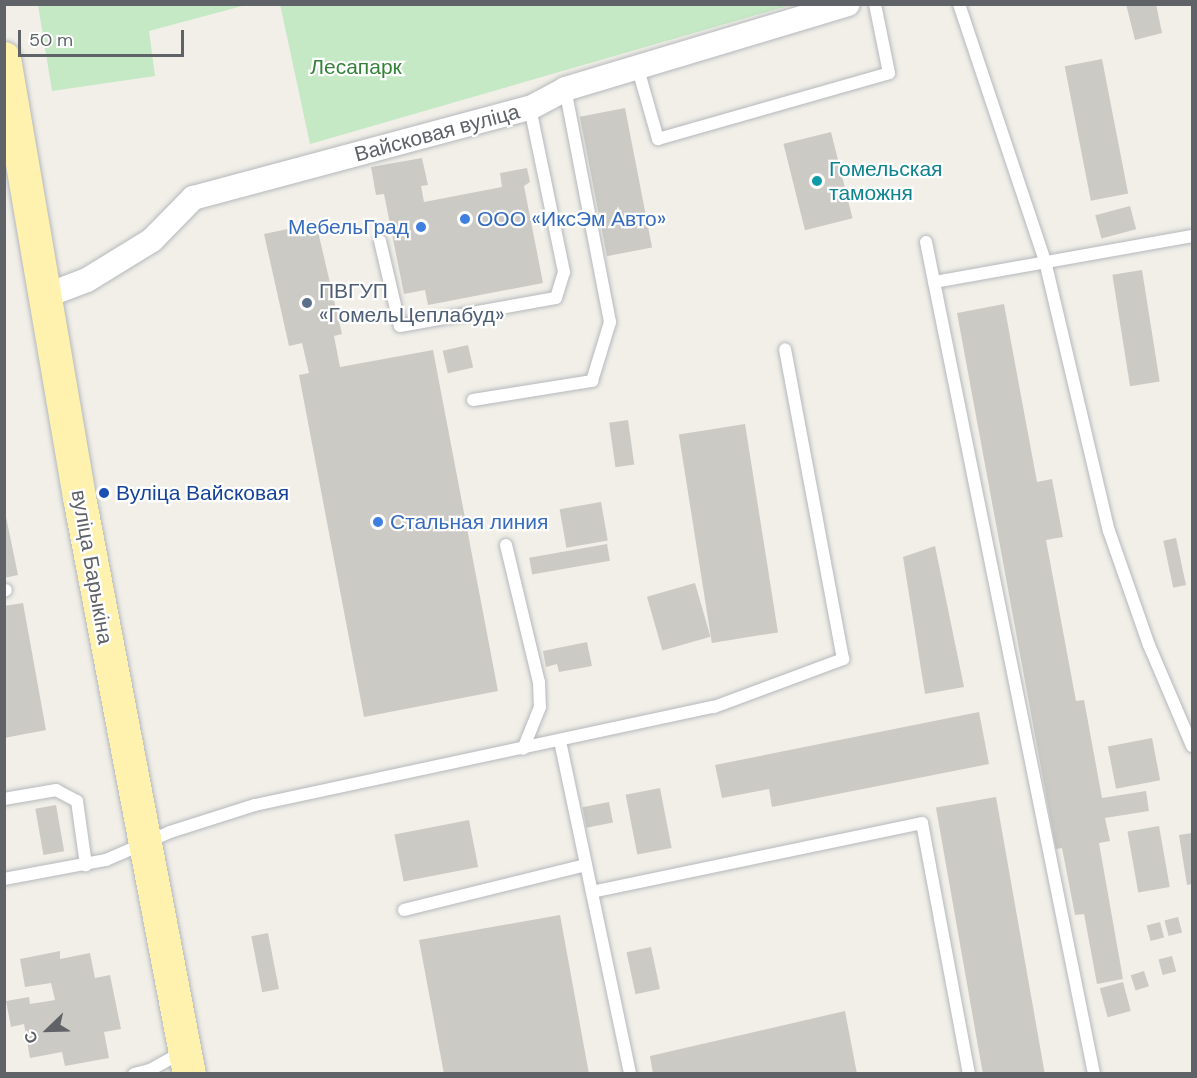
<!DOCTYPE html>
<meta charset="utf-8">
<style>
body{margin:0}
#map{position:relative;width:1197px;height:1078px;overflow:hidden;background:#f1efe8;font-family:"DM Sans",sans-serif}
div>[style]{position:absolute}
.green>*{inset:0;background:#c5e8c5}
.building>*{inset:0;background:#cccac5;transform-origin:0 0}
.roads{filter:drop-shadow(0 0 2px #b5b8bc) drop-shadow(0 0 2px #b5b8bc)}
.lane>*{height:12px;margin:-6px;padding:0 6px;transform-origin:6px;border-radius:6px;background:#fff}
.street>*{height:24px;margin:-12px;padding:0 12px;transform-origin:12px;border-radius:12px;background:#fff}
.primary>*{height:33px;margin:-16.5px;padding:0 16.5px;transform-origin:16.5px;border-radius:16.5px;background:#fff2af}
.dots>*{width:16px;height:16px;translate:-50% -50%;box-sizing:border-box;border:3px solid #fff;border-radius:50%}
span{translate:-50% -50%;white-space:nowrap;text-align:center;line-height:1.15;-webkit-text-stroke:4.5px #fff;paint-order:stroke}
.park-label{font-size:21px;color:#348238}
.street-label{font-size:21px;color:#5f6368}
.culture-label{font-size:21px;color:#0d838f}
.left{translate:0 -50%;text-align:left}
.shop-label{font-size:21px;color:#366cbe}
.right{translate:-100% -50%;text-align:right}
.service-label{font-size:21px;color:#4e5e75}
.transit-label{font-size:21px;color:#164399}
.frame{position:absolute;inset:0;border:6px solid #5f6368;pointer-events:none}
.north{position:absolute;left:18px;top:1000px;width:60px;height:60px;-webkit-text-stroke:4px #fff;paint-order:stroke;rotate:247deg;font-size:16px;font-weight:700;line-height:24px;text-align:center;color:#5f6368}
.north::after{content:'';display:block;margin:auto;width:21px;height:27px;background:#5f6368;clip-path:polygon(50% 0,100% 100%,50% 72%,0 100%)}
.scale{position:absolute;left:18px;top:30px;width:166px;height:27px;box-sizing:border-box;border:3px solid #5f6368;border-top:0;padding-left:8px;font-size:18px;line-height:21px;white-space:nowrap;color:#5f6368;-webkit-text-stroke:4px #fff;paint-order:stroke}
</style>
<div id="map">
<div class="green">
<i style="clip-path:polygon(280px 4px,791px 4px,791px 5px,310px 144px)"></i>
<i style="clip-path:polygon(38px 5px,38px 4px,246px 5px,149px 31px,155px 76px,52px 91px)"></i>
</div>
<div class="building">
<i style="clip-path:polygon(1126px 4px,1156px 4px,1162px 33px,1135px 40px)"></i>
<i style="left:1102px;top:59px;width:137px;height:38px;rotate:79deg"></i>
<i style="left:625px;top:108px;width:142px;height:46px;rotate:79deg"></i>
<i style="left:831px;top:132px;width:89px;height:49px;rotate:76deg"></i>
<i style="clip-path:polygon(422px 158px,428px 185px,421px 186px,424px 202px,502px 187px,500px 173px,527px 168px,530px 182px,524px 186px,543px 283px,428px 305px,425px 290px,404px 294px,384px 194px,376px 195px,371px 167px)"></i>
<i style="left:1130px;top:206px;width:24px;height:36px;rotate:75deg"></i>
<i style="clip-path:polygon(316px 223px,342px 334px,334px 336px,340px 367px,433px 350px,498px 691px,364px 717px,299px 375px,309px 373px,302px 343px,289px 346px,264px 234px)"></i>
<i style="left:1142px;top:270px;width:113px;height:30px;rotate:81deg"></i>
<i style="clip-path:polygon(1004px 304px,1037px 482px,1052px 479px,1063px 537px,1046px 540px,1076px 701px,1084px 700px,1102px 798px,1146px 791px,1149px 811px,1105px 818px,1110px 841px,1099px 843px,1123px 979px,1097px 984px,1084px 914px,1075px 915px,1062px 848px,1056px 849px,957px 313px)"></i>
<i style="left:468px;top:345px;width:23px;height:26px;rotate:77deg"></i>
<i style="left:628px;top:420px;width:45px;height:19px;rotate:82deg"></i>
<i style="left:745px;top:424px;width:211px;height:67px;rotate:81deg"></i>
<i style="left:601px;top:502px;width:39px;height:42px;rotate:80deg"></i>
<i style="clip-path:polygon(4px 507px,18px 575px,4px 578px)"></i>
<i style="left:1176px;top:538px;width:48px;height:13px;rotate:78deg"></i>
<i style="left:607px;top:544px;width:17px;height:79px;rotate:80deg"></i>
<i style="clip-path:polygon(935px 546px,964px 687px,925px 694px,903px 557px)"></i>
<i style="left:695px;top:583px;width:56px;height:50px;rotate:74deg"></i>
<i style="clip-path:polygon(23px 603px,46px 730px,4px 738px,4px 606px)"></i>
<i style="clip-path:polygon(587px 642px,592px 666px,559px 672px,557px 664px,546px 667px,543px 651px)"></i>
<i style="clip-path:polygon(979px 712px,989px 764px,772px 807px,769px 789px,722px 798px,715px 765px)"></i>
<i style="left:1152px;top:738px;width:43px;height:45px;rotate:79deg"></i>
<i style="left:660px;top:788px;width:61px;height:35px;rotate:79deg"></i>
<i style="left:996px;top:797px;width:282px;height:61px;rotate:80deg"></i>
<i style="left:609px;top:802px;width:21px;height:27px;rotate:79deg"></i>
<i style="left:56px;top:805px;width:47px;height:21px;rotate:80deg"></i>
<i style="left:469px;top:820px;width:48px;height:76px;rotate:79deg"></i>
<i style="left:1159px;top:826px;width:62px;height:32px;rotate:80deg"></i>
<i style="clip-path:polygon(1192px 833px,1192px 884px,1187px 885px,1179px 835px)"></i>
<i style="clip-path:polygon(560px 915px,589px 1074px,444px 1074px,419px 940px)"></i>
<i style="left:1178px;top:917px;width:16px;height:14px;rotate:75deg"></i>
<i style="left:1160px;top:922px;width:16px;height:14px;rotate:75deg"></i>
<i style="left:268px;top:933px;width:57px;height:17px;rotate:79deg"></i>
<i style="left:651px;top:947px;width:43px;height:25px;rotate:78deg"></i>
<i style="clip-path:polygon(60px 951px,60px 959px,90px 953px,95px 978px,110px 975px,121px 1029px,104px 1032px,109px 1058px,65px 1066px,62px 1052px,30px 1058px,24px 1024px,11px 1027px,6px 1001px,29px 997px,30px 1004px,55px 1000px,51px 983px,25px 987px,20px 959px)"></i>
<i style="left:1172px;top:956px;width:16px;height:14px;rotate:75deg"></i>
<i style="left:1144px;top:971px;width:16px;height:14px;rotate:72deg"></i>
<i style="left:1123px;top:982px;width:30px;height:24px;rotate:75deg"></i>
<i style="clip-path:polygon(845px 1011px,857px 1074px,653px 1074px,650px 1056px)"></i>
</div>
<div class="roads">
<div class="lane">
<i style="left:959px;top:4px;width:271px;rotate:71.5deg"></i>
<i style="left:1045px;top:261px;width:277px;rotate:76.7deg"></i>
<i style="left:1109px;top:531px;width:121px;rotate:70.7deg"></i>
<i style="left:1149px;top:645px;width:110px;rotate:66.9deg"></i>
<i style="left:638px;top:69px;width:73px;rotate:74.1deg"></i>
<i style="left:658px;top:139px;width:240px;rotate:-15.9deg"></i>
<i style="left:889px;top:73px;width:70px;rotate:-101.5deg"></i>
<i style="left:380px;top:241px;width:87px;rotate:76.8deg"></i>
<i style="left:400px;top:326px;width:158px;rotate:-10.2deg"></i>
<i style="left:556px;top:298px;width:27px;rotate:-73deg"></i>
<i style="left:564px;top:272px;width:167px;rotate:-101.7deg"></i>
<i style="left:926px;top:242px;width:849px;rotate:78.58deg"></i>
<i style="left:934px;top:282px;width:262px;rotate:-10.1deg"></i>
<i style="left:473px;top:400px;width:121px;rotate:-9.1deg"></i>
<i style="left:592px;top:381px;width:62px;rotate:-73deg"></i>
<i style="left:610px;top:322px;width:237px;rotate:-100.9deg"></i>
<i style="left:506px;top:545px;width:141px;rotate:76.5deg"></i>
<i style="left:539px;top:682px;width:25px;rotate:88deg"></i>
<i style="left:540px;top:707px;width:45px;rotate:112deg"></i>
<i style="left:4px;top:591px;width:2px;rotate:-27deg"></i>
<i style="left:560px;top:741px;width:340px;rotate:78.1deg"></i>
<i style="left:4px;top:799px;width:53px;rotate:-9.8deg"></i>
<i style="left:56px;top:790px;width:24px;rotate:28deg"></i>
<i style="left:77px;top:801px;width:65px;rotate:82deg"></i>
<i style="left:4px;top:879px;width:104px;rotate:-10.6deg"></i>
<i style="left:106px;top:860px;width:70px;rotate:-23.6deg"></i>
<i style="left:170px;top:832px;width:89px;rotate:-17.6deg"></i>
<i style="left:255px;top:805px;width:469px;rotate:-12.1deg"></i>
<i style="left:714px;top:707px;width:138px;rotate:-20.4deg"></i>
<i style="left:843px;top:659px;width:315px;rotate:-100.6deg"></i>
<i style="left:592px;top:892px;width:337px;rotate:-11.8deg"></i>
<i style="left:922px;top:823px;width:255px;rotate:79.4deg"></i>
<i style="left:404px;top:910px;width:187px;rotate:-13.9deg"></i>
<i style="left:134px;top:1074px;width:16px;rotate:-14deg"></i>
<i style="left:150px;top:1070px;width:38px;rotate:-29deg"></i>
</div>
<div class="street">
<i style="left:45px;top:296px;width:45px;rotate:-20.9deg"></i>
<i style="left:87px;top:280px;width:76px;rotate:-31.6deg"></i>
<i style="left:152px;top:240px;width:59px;rotate:-45.7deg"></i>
<i style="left:193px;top:198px;width:349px;rotate:-15deg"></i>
<i style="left:530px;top:108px;width:40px;rotate:-28deg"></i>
<i style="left:565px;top:89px;width:295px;rotate:-16.7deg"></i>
</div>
<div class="primary">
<i style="left:4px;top:58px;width:445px;rotate:80.3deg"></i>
<i style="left:79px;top:497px;width:587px;rotate:79.21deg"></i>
</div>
</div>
<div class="dots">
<i style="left:817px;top:181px;background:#0f9aa8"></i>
<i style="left:465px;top:219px;background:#3f7fe0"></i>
<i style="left:421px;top:227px;background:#3f7fe0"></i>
<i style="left:307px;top:303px;background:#5c6f8a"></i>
<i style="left:104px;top:493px;background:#1a4fb4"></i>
<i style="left:378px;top:522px;background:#3f7fe0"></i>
</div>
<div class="park-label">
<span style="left:356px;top:67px">Лесапарк</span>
</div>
<div class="street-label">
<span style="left:437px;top:133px;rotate:-15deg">Вайсковая вуліца</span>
<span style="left:92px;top:567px;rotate:80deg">вуліца Барыкіна</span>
</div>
<div class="culture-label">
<span class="left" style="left:829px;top:181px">Гомельская<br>таможня</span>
</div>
<div class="shop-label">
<span class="left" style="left:477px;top:219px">ООО «ИксЭм Авто»</span>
<span class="right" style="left:409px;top:227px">МебельГрад</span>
<span class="left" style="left:390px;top:522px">Стальная линия</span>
</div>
<div class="service-label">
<span class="left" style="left:319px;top:303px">ПВГУП<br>«ГомельЦеплабуд»</span>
</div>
<div class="transit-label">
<span class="left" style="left:116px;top:493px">Вуліца Вайсковая</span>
</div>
<div class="frame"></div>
<div class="north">С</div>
<div class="scale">50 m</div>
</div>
